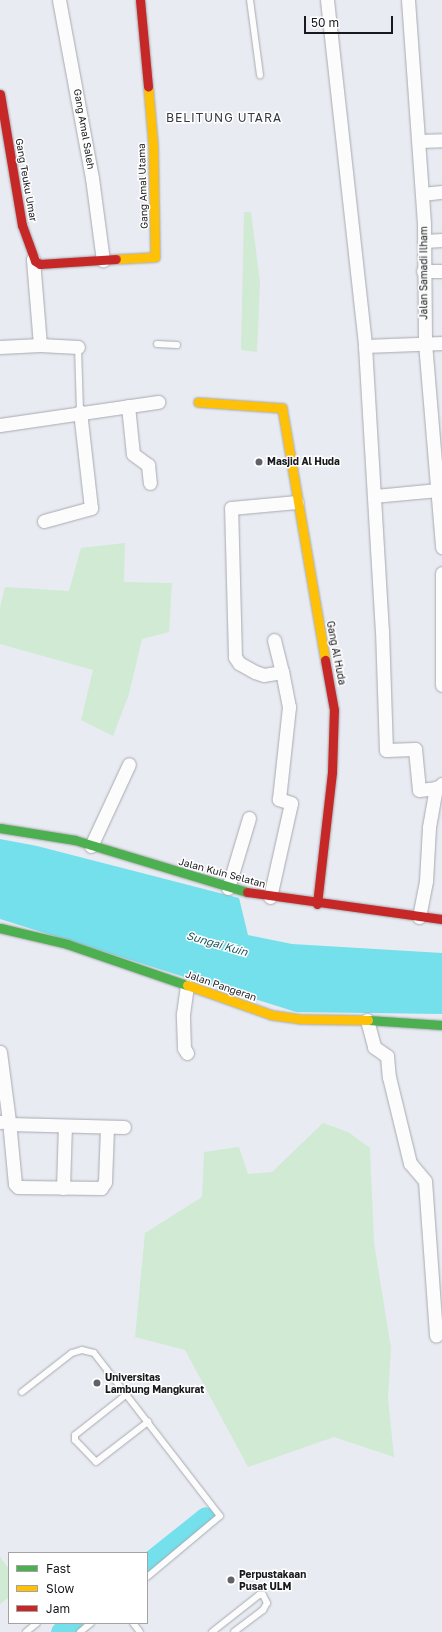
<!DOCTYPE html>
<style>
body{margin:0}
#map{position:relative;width:442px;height:1632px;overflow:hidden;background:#e8ebf2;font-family:"Golos Text",sans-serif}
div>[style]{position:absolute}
.green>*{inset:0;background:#d0ead3}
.water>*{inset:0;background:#74e0ec}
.river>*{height:21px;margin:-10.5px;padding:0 10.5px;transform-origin:10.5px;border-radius:10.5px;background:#74e0ec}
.roads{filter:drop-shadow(0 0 1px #a8aaae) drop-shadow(0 0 1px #a8aaae)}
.lane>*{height:6px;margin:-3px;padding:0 3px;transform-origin:3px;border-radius:3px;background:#fcfcfd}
.street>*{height:13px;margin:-6.5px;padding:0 6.5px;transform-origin:6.5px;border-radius:6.5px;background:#fcfcfd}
.fast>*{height:9px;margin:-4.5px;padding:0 4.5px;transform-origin:4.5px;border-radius:4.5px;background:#4caf50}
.slow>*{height:9px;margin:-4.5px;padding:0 4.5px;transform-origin:4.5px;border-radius:4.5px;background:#ffc107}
.jam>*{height:9px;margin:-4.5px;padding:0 4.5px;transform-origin:4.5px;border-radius:4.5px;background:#c62828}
.dots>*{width:11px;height:11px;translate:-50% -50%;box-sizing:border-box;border:2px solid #fff;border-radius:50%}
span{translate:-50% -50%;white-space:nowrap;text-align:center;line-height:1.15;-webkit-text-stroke:3px #fff;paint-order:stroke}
.street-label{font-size:10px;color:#18191d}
.poi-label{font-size:10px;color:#18191d;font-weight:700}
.left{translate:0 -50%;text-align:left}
.water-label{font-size:11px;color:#1a585e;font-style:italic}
.quarter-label{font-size:12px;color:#363942;letter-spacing:1px}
.legend{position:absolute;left:8px;top:1552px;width:140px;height:72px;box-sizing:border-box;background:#fff;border:1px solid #a3a3a5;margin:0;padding:5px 7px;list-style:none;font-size:12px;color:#18191d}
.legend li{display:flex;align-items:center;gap:8px;height:20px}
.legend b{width:20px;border:1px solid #a3a3a5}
.scale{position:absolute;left:304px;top:16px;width:89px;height:18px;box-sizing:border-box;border:2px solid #18191d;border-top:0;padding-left:5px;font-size:12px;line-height:14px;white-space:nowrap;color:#18191d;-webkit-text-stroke:3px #fff;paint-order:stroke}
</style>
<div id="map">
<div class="green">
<i style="clip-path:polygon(244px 212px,251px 212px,260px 282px,257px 352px,241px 350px)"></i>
<i style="clip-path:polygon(125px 543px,124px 582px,172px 583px,169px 632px,142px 639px,129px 694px,113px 736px,81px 720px,93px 670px,0 644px,0 608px,5px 587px,69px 591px,81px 548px)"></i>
<i style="clip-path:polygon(323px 1123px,348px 1132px,370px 1148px,374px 1243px,391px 1348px,388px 1398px,394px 1457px,334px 1437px,248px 1467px,185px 1350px,135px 1337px,145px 1233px,202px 1197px,204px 1152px,239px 1147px,248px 1174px,272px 1172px)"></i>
<i style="clip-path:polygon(0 1557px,9px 1569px,9px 1597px,0 1604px)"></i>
</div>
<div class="water">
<i style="clip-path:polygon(0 839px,37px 846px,239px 898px,248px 935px,292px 944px,442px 953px,442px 1014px,296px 1012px,0 919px)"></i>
</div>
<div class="river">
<i style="left:147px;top:1564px;width:75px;rotate:-38.5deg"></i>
<i style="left:61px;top:1632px;width:14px;rotate:-39deg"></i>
</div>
<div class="roads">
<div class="lane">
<i style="left:250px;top:0;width:76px;rotate:82.4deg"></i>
<i style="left:157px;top:344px;width:20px;rotate:3deg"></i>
<i style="left:78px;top:347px;width:65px;rotate:88.2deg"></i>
<i style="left:22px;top:1392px;width:63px;rotate:-38deg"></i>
<i style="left:72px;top:1353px;width:10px;rotate:-17deg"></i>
<i style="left:82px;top:1350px;width:12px;rotate:14deg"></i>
<i style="left:94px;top:1353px;width:206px;rotate:52.3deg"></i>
<i style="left:220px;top:1516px;width:95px;rotate:140.1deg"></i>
<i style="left:127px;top:1394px;width:66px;rotate:141.7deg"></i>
<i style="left:75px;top:1435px;width:5px;rotate:90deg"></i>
<i style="left:75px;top:1440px;width:30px;rotate:46deg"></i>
<i style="left:96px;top:1462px;width:66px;rotate:-37.6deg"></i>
<i style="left:133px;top:1623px;width:11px;rotate:52deg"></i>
<i style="left:26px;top:1632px;width:14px;rotate:-39deg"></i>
<i style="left:80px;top:1632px;width:14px;rotate:-39deg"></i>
<i style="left:212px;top:1632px;width:60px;rotate:-38.2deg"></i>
<i style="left:259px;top:1595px;width:4px"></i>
<i style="left:263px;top:1595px;width:9px;rotate:63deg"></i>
<i style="left:267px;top:1603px;width:8px;rotate:120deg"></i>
<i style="left:263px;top:1610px;width:36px;rotate:143deg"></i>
</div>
<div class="street">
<i style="left:59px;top:0;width:181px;rotate:79.5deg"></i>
<i style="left:92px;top:178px;width:83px;rotate:82.4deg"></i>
<i style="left:327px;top:0;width:348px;rotate:83.7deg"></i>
<i style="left:365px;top:346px;width:77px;rotate:-2.2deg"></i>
<i style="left:408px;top:0;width:225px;rotate:85.9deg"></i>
<i style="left:424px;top:224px;width:119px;rotate:89.5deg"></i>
<i style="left:425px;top:343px;width:205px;rotate:85.2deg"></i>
<i style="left:419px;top:141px;width:23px;rotate:-2deg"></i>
<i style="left:422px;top:194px;width:20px;rotate:-6deg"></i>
<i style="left:424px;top:241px;width:18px;rotate:-3deg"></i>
<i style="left:423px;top:271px;width:19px"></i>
<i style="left:40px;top:345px;width:38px;rotate:3deg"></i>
<i style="left:365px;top:346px;width:285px;rotate:86.6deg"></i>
<i style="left:382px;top:630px;width:120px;rotate:88.1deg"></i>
<i style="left:386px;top:750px;width:29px;rotate:-2deg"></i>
<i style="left:415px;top:749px;width:41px;rotate:84.4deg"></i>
<i style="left:419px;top:790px;width:20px;rotate:-6deg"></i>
<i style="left:439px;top:788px;width:5px;rotate:-53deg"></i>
<i style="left:0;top:347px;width:40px;rotate:-2.9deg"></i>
<i style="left:40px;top:345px;width:86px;rotate:-94.7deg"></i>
<i style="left:128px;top:406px;width:48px;rotate:84.1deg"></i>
<i style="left:133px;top:454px;width:19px;rotate:36deg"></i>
<i style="left:148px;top:465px;width:18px;rotate:84deg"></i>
<i style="left:0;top:425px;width:160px;rotate:-8.3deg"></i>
<i style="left:374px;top:496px;width:63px;rotate:-5.4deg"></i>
<i style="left:44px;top:521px;width:49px;rotate:-15.5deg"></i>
<i style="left:91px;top:508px;width:97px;rotate:-96.5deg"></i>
<i style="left:442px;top:573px;width:112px;rotate:90deg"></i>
<i style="left:274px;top:640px;width:33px;rotate:76deg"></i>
<i style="left:91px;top:846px;width:90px;rotate:-65.1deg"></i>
<i style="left:228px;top:888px;width:73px;rotate:-73.3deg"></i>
<i style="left:270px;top:897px;width:96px;rotate:-77.4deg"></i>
<i style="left:291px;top:803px;width:13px;rotate:-162deg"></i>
<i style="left:279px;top:799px;width:93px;rotate:-83.8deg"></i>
<i style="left:289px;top:707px;width:36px;rotate:-101deg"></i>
<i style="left:282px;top:672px;width:18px;rotate:171deg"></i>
<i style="left:264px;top:675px;width:9px;rotate:-162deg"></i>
<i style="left:255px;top:672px;width:18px;rotate:-151deg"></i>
<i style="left:239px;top:663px;width:7px;rotate:-124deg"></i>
<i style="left:235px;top:657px;width:149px;rotate:-91.5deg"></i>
<i style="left:231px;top:508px;width:66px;rotate:-5.2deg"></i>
<i style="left:419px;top:917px;width:37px;rotate:-79deg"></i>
<i style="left:426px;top:881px;width:54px;rotate:-86.8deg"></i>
<i style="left:429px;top:827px;width:40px;rotate:-80deg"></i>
<i style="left:367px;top:1020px;width:28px;rotate:75deg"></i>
<i style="left:374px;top:1047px;width:16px;rotate:35deg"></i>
<i style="left:387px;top:1056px;width:21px;rotate:85deg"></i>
<i style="left:389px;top:1077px;width:89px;rotate:76.3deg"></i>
<i style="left:410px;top:1163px;width:23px;rotate:50deg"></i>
<i style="left:425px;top:1181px;width:155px;rotate:85.9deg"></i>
<i style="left:0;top:1052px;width:70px;rotate:82.6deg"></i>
<i style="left:9px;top:1121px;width:9px;rotate:174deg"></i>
<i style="left:187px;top:1053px;width:6px;rotate:-121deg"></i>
<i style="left:184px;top:1048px;width:34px;rotate:-92deg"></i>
<i style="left:183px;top:1014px;width:28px;rotate:-82deg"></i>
<i style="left:9px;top:1121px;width:63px;rotate:84.6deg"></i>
<i style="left:15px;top:1184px;width:4px;rotate:45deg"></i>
<i style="left:18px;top:1187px;width:83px;rotate:0.7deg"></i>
<i style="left:101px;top:1188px;width:7px;rotate:-56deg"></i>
<i style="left:105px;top:1182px;width:55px;rotate:-87.9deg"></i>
<i style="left:9px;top:1124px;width:115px;rotate:1.5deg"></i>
<i style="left:63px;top:1188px;width:62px;rotate:-88.2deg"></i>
</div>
<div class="fast">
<i style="left:0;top:828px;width:76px;rotate:9.1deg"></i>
<i style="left:75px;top:840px;width:180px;rotate:16.8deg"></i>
<i style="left:0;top:928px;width:69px;rotate:13.4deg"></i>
<i style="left:67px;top:944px;width:127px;rotate:18.9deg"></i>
<i style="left:368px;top:1020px;width:74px;rotate:3.9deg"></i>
</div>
<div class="slow">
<i style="left:116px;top:259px;width:39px;rotate:-3deg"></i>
<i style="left:155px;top:257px;width:112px;rotate:-91deg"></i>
<i style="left:153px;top:145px;width:58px;rotate:-94.9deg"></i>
<i style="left:198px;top:402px;width:84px;rotate:4.1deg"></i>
<i style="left:282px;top:408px;width:256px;rotate:80.3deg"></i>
<i style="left:187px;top:985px;width:90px;rotate:19.4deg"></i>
<i style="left:272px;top:1015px;width:28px;rotate:8deg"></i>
<i style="left:300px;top:1019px;width:68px;rotate:0.8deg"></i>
</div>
<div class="jam">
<i style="left:140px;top:0;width:87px;rotate:84.7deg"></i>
<i style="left:0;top:94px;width:133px;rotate:80.5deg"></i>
<i style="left:22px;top:225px;width:38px;rotate:70deg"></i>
<i style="left:35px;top:261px;width:6px;rotate:31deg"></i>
<i style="left:40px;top:264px;width:76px;rotate:-3.8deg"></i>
<i style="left:247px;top:892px;width:197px;rotate:7.9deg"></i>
<i style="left:317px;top:904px;width:133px;rotate:-83.5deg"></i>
<i style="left:332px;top:772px;width:62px;rotate:-88.2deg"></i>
<i style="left:334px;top:710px;width:51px;rotate:-100.2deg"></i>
</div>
</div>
<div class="dots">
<i style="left:259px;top:462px;background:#616268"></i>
<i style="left:97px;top:1383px;background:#616268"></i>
<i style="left:231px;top:1580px;background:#616268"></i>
</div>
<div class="street-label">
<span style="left:84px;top:129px;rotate:80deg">Gang Amal Saleh</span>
<span style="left:26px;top:180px;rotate:80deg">Gang Teuku Umar</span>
<span style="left:143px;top:186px;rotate:-92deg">Gang Amal Utama</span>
<span style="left:424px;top:273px;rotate:-90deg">Jalan Samadi Ilham</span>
<span style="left:336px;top:653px;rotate:79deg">Gang Al Huda</span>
<span style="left:222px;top:873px;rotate:15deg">Jalan Kuin Selatan</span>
<span style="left:221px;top:986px;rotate:19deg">Jalan Pangeran</span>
</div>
<div class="poi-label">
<span class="left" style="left:267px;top:462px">Masjid Al Huda</span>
<span class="left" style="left:105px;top:1383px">Universitas<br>Lambung Mangkurat</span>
<span class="left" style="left:239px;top:1580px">Perpustakaan<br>Pusat ULM</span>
</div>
<div class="water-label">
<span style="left:217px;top:944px;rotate:16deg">Sungai Kuin</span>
</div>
<div class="quarter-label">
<span style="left:224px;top:118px">BELITUNG UTARA</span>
</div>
<ul class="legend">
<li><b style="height:5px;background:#4caf50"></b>Fast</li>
<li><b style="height:5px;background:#ffc107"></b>Slow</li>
<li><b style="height:5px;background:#c62828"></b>Jam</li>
</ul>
<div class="scale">50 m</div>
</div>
